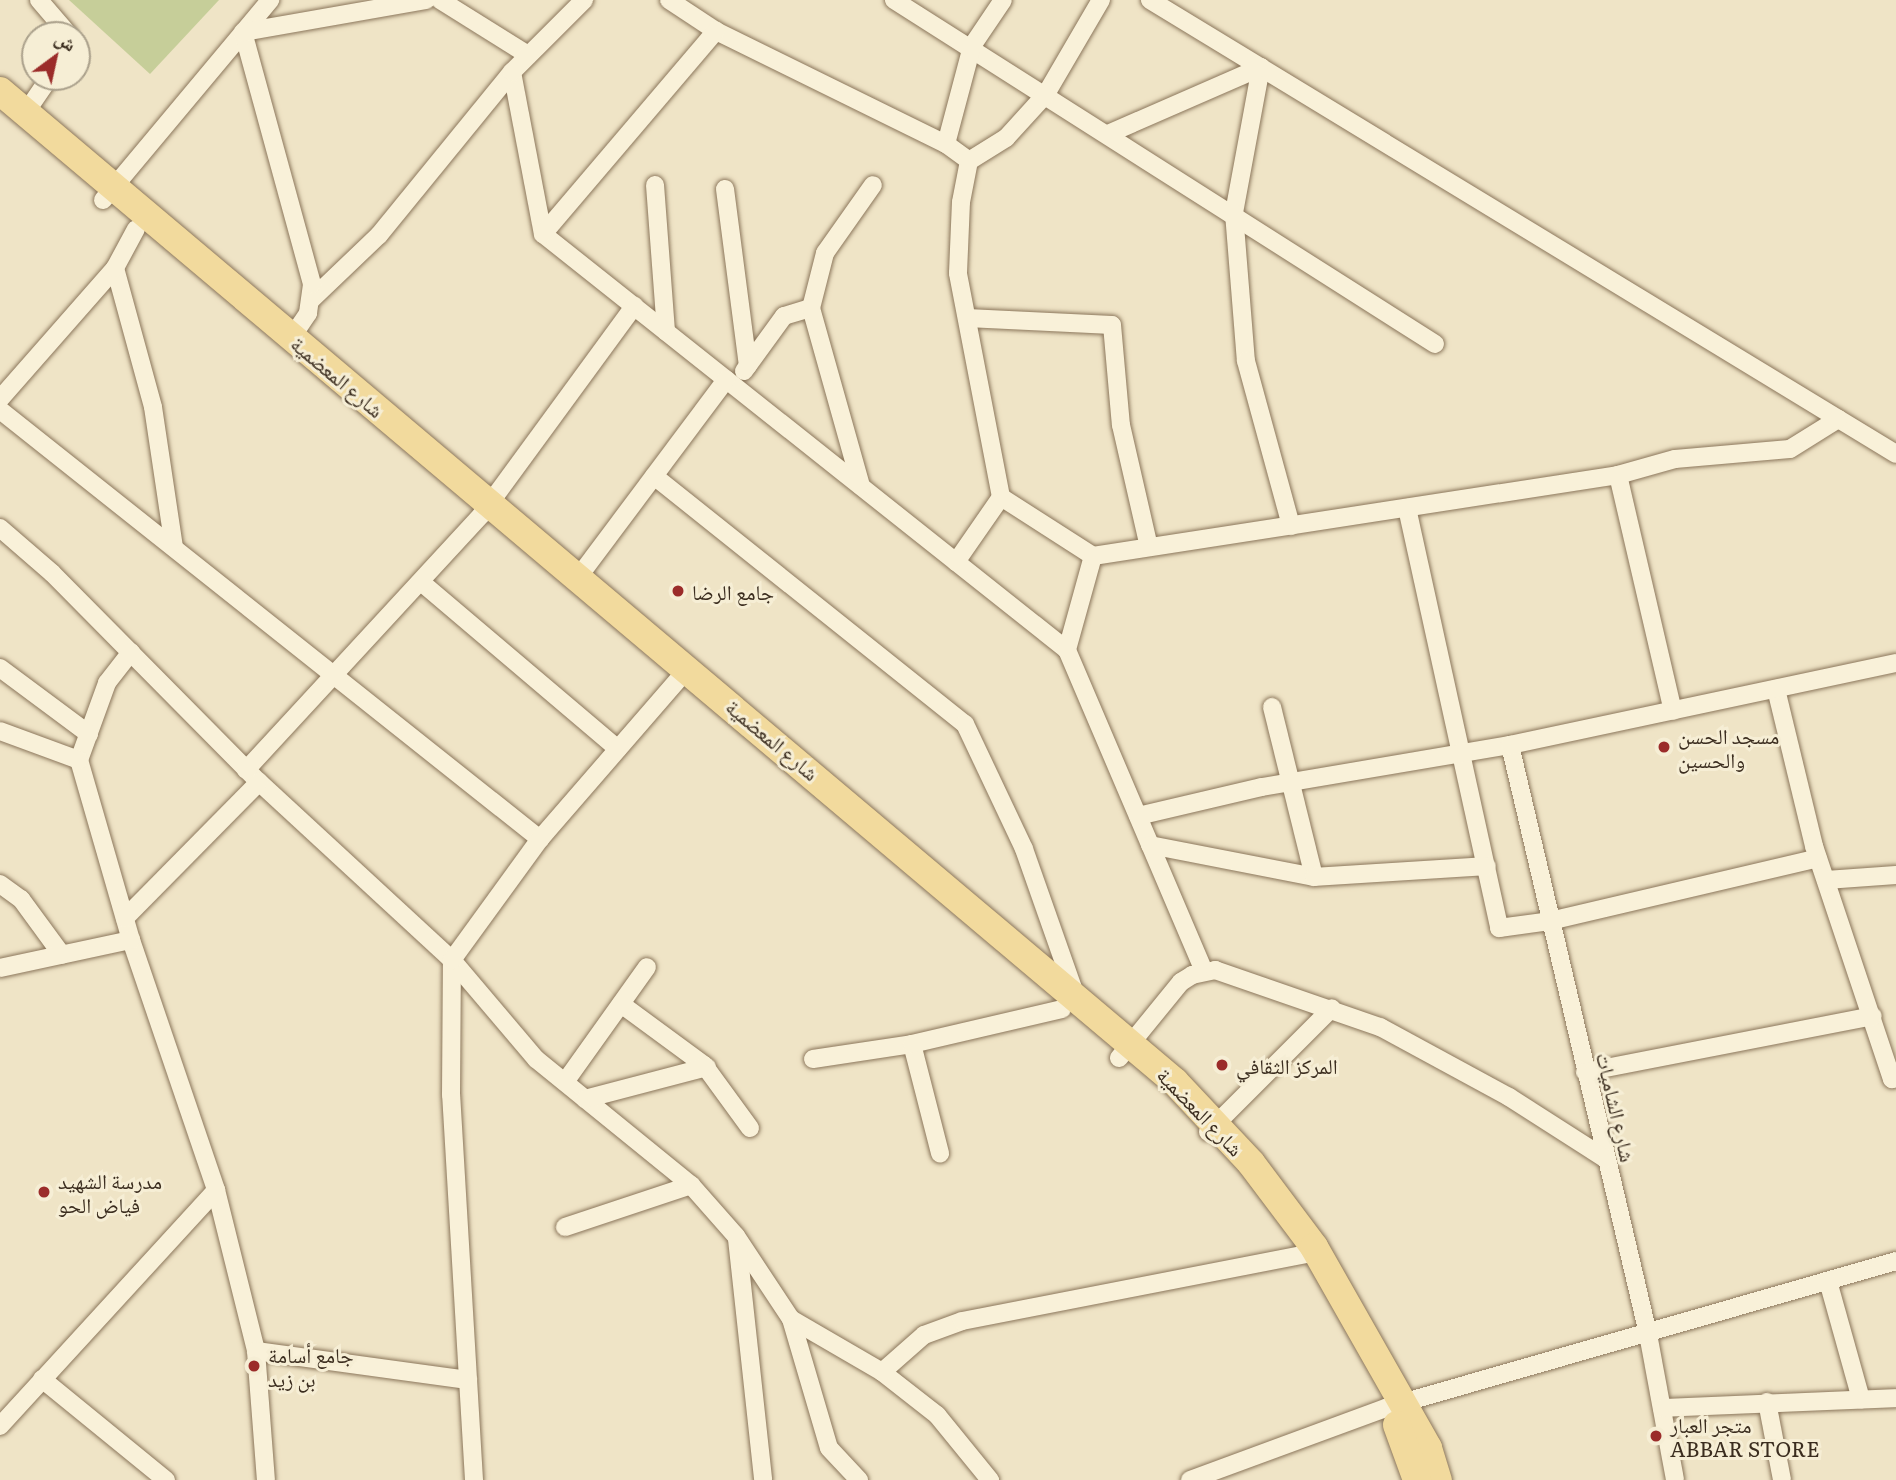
<!DOCTYPE html>
<meta charset="utf-8">
<style>
body{margin:0}
#map{position:relative;width:1896px;height:1480px;overflow:hidden;background:#efe4c6;font-family:Literata,"Noto Naskh Arabic",serif}
div>[style]{position:absolute}
.green>*{inset:0;background:#c6ce99}
.roads{filter:drop-shadow(0 0 2px #8b765b) drop-shadow(0 0 2px #8b765b)}
.street>*{height:18px;margin:-9px;padding:0 9px;transform-origin:9px;border-radius:9px;background:#f9f1d9}
.primary>*{height:28px;margin:-14px;padding:0 14px;transform-origin:14px;border-radius:14px;background:#f2da9d}
.dots>*{width:19px;height:19px;translate:-50% -50%;box-sizing:border-box;border:4px solid #f6eed5;border-radius:50%}
span{translate:-50% -50%;white-space:nowrap;text-align:center;line-height:1.15;-webkit-text-stroke:6px #f6eed5;paint-order:stroke}
.street-label{font-size:21px;color:#3b2d1f}
.poi-label{font-size:21px;color:#3b2d1f}
.left{translate:0 -50%;text-align:left}
.north{position:absolute;left:21px;top:21px;width:70px;height:70px;box-sizing:border-box;background:#f6eed5;border:2px solid #aba18c;border-radius:50%;rotate:33deg;font-size:19px;font-weight:700;line-height:28px;text-align:center;color:#3b2d1f}
.north::after{content:'';display:block;margin:auto;width:24px;height:32px;background:#9b2c2a;clip-path:polygon(50% 0,100% 100%,50% 72%,0 100%)}
</style>
<div id="map">
<div class="green">
<i style="clip-path:polygon(69px 0,219px 0,150px 74px)"></i>
</div>
<div class="roads">
<div class="street">
<i style="left:39px;top:0;width:46px;rotate:49.4deg"></i>
<i style="left:440px;top:0;width:104px;rotate:32deg"></i>
<i style="left:669px;top:0;width:56px;rotate:33.4deg"></i>
<i style="left:716px;top:31px;width:256px;rotate:26.2deg"></i>
<i style="left:946px;top:144px;width:29px;rotate:36deg"></i>
<i style="left:894px;top:0;width:641px;rotate:32.45deg"></i>
<i style="left:1150px;top:0;width:873px;rotate:31.32deg"></i>
<i style="left:1261px;top:67px;width:148px;rotate:100.5deg"></i>
<i style="left:1234px;top:213px;width:148px;rotate:85.4deg"></i>
<i style="left:1246px;top:361px;width:171px;rotate:74.7deg"></i>
<i style="left:512px;top:72px;width:165px;rotate:79.2deg"></i>
<i style="left:543px;top:234px;width:669px;rotate:38.45deg"></i>
<i style="left:26px;top:112px;width:42px;rotate:-55.6deg"></i>
<i style="left:1108px;top:134px;width:167px;rotate:-23.6deg"></i>
<i style="left:946px;top:144px;width:101px;rotate:-75.1deg"></i>
<i style="left:972px;top:46px;width:55px;rotate:-56deg"></i>
<i style="left:655px;top:185px;width:147px;rotate:85.7deg"></i>
<i style="left:725px;top:189px;width:178px;rotate:82.6deg"></i>
<i style="left:103px;top:200px;width:261px;rotate:-50.1deg"></i>
<i style="left:543px;top:234px;width:267px;rotate:-49.6deg"></i>
<i style="left:115px;top:268px;width:144px;rotate:74.7deg"></i>
<i style="left:153px;top:407px;width:142px;rotate:81.5deg"></i>
<i style="left:312px;top:299px;width:93px;rotate:-43.7deg"></i>
<i style="left:379px;top:235px;width:210px;rotate:-50.8deg"></i>
<i style="left:512px;top:72px;width:102px;rotate:-45deg"></i>
<i style="left:967px;top:318px;width:145px;rotate:2.8deg"></i>
<i style="left:1112px;top:325px;width:100px;rotate:84.9deg"></i>
<i style="left:1121px;top:425px;width:125px;rotate:77.1deg"></i>
<i style="left:292px;top:337px;width:29px;rotate:-56deg"></i>
<i style="left:308px;top:313px;width:29px;rotate:-82deg"></i>
<i style="left:312px;top:284px;width:261px;rotate:-105.3deg"></i>
<i style="left:243px;top:32px;width:186px;rotate:-9.9deg"></i>
<i style="left:744px;top:371px;width:68px;rotate:-54deg"></i>
<i style="left:784px;top:316px;width:28px;rotate:-17deg"></i>
<i style="left:0;top:399px;width:174px;rotate:-48.7deg"></i>
<i style="left:115px;top:268px;width:44px;rotate:-61.7deg"></i>
<i style="left:0;top:410px;width:690px;rotate:38.47deg"></i>
<i style="left:1618px;top:475px;width:242px;rotate:76.9deg"></i>
<i style="left:654px;top:476px;width:398px;rotate:38.6deg"></i>
<i style="left:965px;top:724px;width:138px;rotate:64.7deg"></i>
<i style="left:1024px;top:849px;width:154px;rotate:70.6deg"></i>
<i style="left:861px;top:486px;width:185px;rotate:-105.7deg"></i>
<i style="left:811px;top:308px;width:57px;rotate:-75.7deg"></i>
<i style="left:825px;top:253px;width:83px;rotate:-54.8deg"></i>
<i style="left:1001px;top:497px;width:228px;rotate:-100.9deg"></i>
<i style="left:958px;top:273px;width:71px;rotate:-87.6deg"></i>
<i style="left:961px;top:202px;width:42px;rotate:-79deg"></i>
<i style="left:969px;top:161px;width:44px;rotate:-31.9deg"></i>
<i style="left:1006px;top:138px;width:59px;rotate:-47.7deg"></i>
<i style="left:1046px;top:94px;width:109px;rotate:-59.7deg"></i>
<i style="left:1407px;top:508px;width:430px;rotate:77.6deg"></i>
<i style="left:1499px;top:928px;width:51px;rotate:-7.8deg"></i>
<i style="left:1550px;top:921px;width:275px;rotate:-13.2deg"></i>
<i style="left:0;top:528px;width:69px;rotate:40.9deg"></i>
<i style="left:52px;top:573px;width:294px;rotate:45.3deg"></i>
<i style="left:259px;top:782px;width:263px;rotate:42.7deg"></i>
<i style="left:452px;top:960px;width:130px;rotate:49.7deg"></i>
<i style="left:536px;top:1059px;width:200px;rotate:39.1deg"></i>
<i style="left:691px;top:1185px;width:68px;rotate:48.6deg"></i>
<i style="left:736px;top:1236px;width:100px;rotate:56.5deg"></i>
<i style="left:791px;top:1319px;width:105px;rotate:30.2deg"></i>
<i style="left:882px;top:1372px;width:70px;rotate:38deg"></i>
<i style="left:937px;top:1415px;width:84px;rotate:50.8deg"></i>
<i style="left:1093px;top:556px;width:98px;rotate:105.5deg"></i>
<i style="left:1067px;top:650px;width:349px;rotate:66.9deg"></i>
<i style="left:956px;top:562px;width:79px;rotate:-55.3deg"></i>
<i style="left:1001px;top:497px;width:109px;rotate:32.7deg"></i>
<i style="left:1093px;top:556px;width:531px;rotate:-8.77deg"></i>
<i style="left:1618px;top:475px;width:59px;rotate:-15.7deg"></i>
<i style="left:1675px;top:459px;width:115px;rotate:-5deg"></i>
<i style="left:1790px;top:449px;width:57px;rotate:-32deg"></i>
<i style="left:577px;top:579px;width:249px;rotate:-53.2deg"></i>
<i style="left:421px;top:582px;width:258px;rotate:40.3deg"></i>
<i style="left:131px;top:652px;width:39px;rotate:128deg"></i>
<i style="left:107px;top:683px;width:82px;rotate:110deg"></i>
<i style="left:79px;top:760px;width:187px;rotate:73.9deg"></i>
<i style="left:131px;top:940px;width:264px;rotate:71.2deg"></i>
<i style="left:216px;top:1190px;width:166px;rotate:76deg"></i>
<i style="left:256px;top:1351px;width:129px;rotate:85.6deg"></i>
<i style="left:0;top:668px;width:111px;rotate:36.6deg"></i>
<i style="left:1776px;top:689px;width:162px;rotate:76.4deg"></i>
<i style="left:1814px;top:846px;width:246px;rotate:71.5deg"></i>
<i style="left:1892px;top:1079px;width:4px;rotate:-14deg"></i>
<i style="left:1272px;top:707px;width:175px;rotate:76.1deg"></i>
<i style="left:0;top:731px;width:84px;rotate:20.2deg"></i>
<i style="left:1510px;top:745px;width:605px;rotate:76.81deg"></i>
<i style="left:1648px;top:1334px;width:148px;rotate:79.5deg"></i>
<i style="left:246px;top:770px;width:348px;rotate:-47.3deg"></i>
<i style="left:482px;top:514px;width:258px;rotate:-53.8deg"></i>
<i style="left:1138px;top:816px;width:127px;rotate:-13.2deg"></i>
<i style="left:1262px;top:787px;width:252px;rotate:-9.6deg"></i>
<i style="left:1510px;top:745px;width:395px;rotate:-12deg"></i>
<i style="left:1150px;top:845px;width:167px;rotate:11deg"></i>
<i style="left:1314px;top:877px;width:173px;rotate:-3.6deg"></i>
<i style="left:1826px;top:880px;width:70px;rotate:-4.1deg"></i>
<i style="left:0;top:884px;width:26px;rotate:36deg"></i>
<i style="left:21px;top:899px;width:69px;rotate:53.8deg"></i>
<i style="left:125px;top:918px;width:191px;rotate:-45.4deg"></i>
<i style="left:0;top:968px;width:134px;rotate:-12.1deg"></i>
<i style="left:621px;top:1004px;width:103px;rotate:36.3deg"></i>
<i style="left:704px;top:1065px;width:78px;rotate:53.9deg"></i>
<i style="left:912px;top:1044px;width:113px;rotate:75.6deg"></i>
<i style="left:1119px;top:1058px;width:98px;rotate:-50.8deg"></i>
<i style="left:1181px;top:982px;width:13px;rotate:-32deg"></i>
<i style="left:1192px;top:975px;width:24px;rotate:-12deg"></i>
<i style="left:1215px;top:970px;width:175px;rotate:19.1deg"></i>
<i style="left:1380px;top:1027px;width:147px;rotate:28.5deg"></i>
<i style="left:1509px;top:1097px;width:115px;rotate:32.6deg"></i>
<i style="left:813px;top:1059px;width:100px;rotate:-8.6deg"></i>
<i style="left:912px;top:1044px;width:154px;rotate:-13.1deg"></i>
<i style="left:1585px;top:1072px;width:293px;rotate:-11deg"></i>
<i style="left:565px;top:1082px;width:141px;rotate:-54.5deg"></i>
<i style="left:585px;top:1099px;width:126px;rotate:-14.7deg"></i>
<i style="left:1208px;top:1132px;width:175px;rotate:-45deg"></i>
<i style="left:565px;top:1227px;width:133px;rotate:-18.4deg"></i>
<i style="left:737px;top:1239px;width:242px;rotate:83.8deg"></i>
<i style="left:1828px;top:1281px;width:123px;rotate:74.4deg"></i>
<i style="left:791px;top:1319px;width:134px;rotate:73.6deg"></i>
<i style="left:829px;top:1448px;width:44px;rotate:46.8deg"></i>
<i style="left:256px;top:1351px;width:214px;rotate:7.8deg"></i>
<i style="left:882px;top:1372px;width:56px;rotate:-41.4deg"></i>
<i style="left:924px;top:1335px;width:40px;rotate:-20.2deg"></i>
<i style="left:962px;top:1321px;width:350px;rotate:-11deg"></i>
<i style="left:42px;top:1379px;width:160px;rotate:39.2deg"></i>
<i style="left:1767px;top:1402px;width:79px;rotate:79.1deg"></i>
<i style="left:1662px;top:1408px;width:234px;rotate:-2.4deg"></i>
<i style="left:0;top:1426px;width:320px;rotate:-47.5deg"></i>
<i style="left:474px;top:1480px;width:386px;rotate:-93.4deg"></i>
<i style="left:451px;top:1095px;width:135px;rotate:-89.6deg"></i>
<i style="left:452px;top:960px;width:150px;rotate:-54deg"></i>
<i style="left:540px;top:839px;width:209px;rotate:-49.1deg"></i>
<i style="left:1190px;top:1480px;width:211px;rotate:-20.2deg"></i>
<i style="left:1388px;top:1407px;width:529px;rotate:-16.03deg"></i>
</div>
<div class="primary">
<i style="left:0;top:91px;width:1537px;rotate:40.14deg"></i>
<i style="left:1175px;top:1082px;width:111px;rotate:46.8deg"></i>
<i style="left:1251px;top:1163px;width:105px;rotate:53.1deg"></i>
<i style="left:1314px;top:1247px;width:231px;rotate:60.4deg"></i>
<i style="left:1428px;top:1448px;width:34px;rotate:73deg"></i>
<i style="left:1397px;top:1425px;width:59px;rotate:70deg"></i>
</div>
</div>
<div class="dots">
<i style="left:678px;top:591px;background:#9b2c2a"></i>
<i style="left:1664px;top:747px;background:#9b2c2a"></i>
<i style="left:1222px;top:1065px;background:#9b2c2a"></i>
<i style="left:44px;top:1192px;background:#9b2c2a"></i>
<i style="left:254px;top:1366px;background:#9b2c2a"></i>
<i style="left:1656px;top:1436px;background:#9b2c2a"></i>
</div>
<div class="street-label">
<span style="left:338px;top:376px;rotate:40deg">شارع المعضمية</span>
<span style="left:773px;top:739px;rotate:40deg">شارع المعضمية</span>
<span style="left:1617px;top:1107px;rotate:77deg">شارع الشاميات</span>
<span style="left:1201px;top:1111px;rotate:46deg">شارع المعضمية</span>
</div>
<div class="poi-label">
<span class="left" style="left:692px;top:591px">جامع الرضا</span>
<span class="left" style="left:1678px;top:747px">مسجد الحسن<br>والحسين</span>
<span class="left" style="left:1236px;top:1065px">المركز الثقافي</span>
<span class="left" style="left:58px;top:1192px">مدرسة الشهيد<br>فياض الحو</span>
<span class="left" style="left:268px;top:1366px">جامع أسامة<br>بن زيد</span>
<span class="left" style="left:1670px;top:1436px">متجر العبار<br>ABBAR STORE</span>
</div>
<div class="north">ش</div>
</div>
